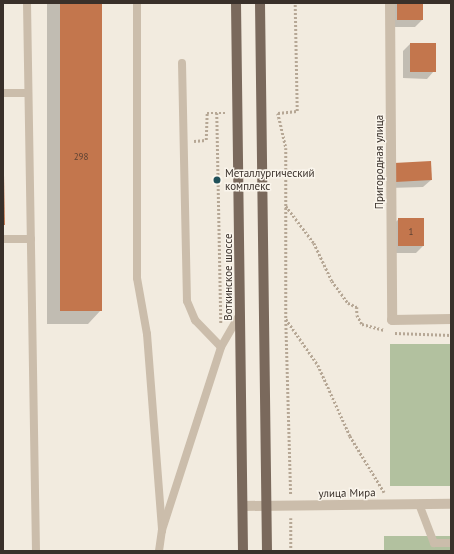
<!DOCTYPE html>
<meta charset="utf-8">
<style>
body{margin:0}
#map{position:relative;width:454px;height:554px;overflow:hidden;background:#f2ebdf;font-family:"PT Sans",sans-serif}
div>[style]{position:absolute}
.green>*{inset:0;background:#b2c19f;transform-origin:0 0}
.shadow>*{inset:0;background:#0003}
.building>*{inset:0;background:#c3764d;transform-origin:0 0}
.path>*{height:2.5px;margin-top:-1.25px;transform-origin:0;background:repeating-linear-gradient(90deg,#b6a795 0 2px,transparent 0 4px)}
.lane>*{height:8px;margin:-4px;padding:0 4px;transform-origin:4px;border-radius:4px;background:#cbbdab}
.street>*{height:10px;margin:-5px;padding:0 5px;transform-origin:5px;border-radius:5px;background:#cbbdab}
.primary>*{height:10px;margin:-5px;padding:0 5px;transform-origin:5px;border-radius:5px;background:#7a695c}
.dots>*{width:11px;height:11px;translate:-50% -50%;box-sizing:border-box;border:2px solid #faf5ec;border-radius:50%}
span{translate:-50% -50%;white-space:nowrap;text-align:center;line-height:1.15;-webkit-text-stroke:3px #faf5ec;paint-order:stroke}
.number-label{font-size:9px;color:#5c4233}
.number-label span{-webkit-text-stroke-width:0}
.street-label{font-size:11px;color:#39302a}
.poi-label{font-size:11px;color:#39302a}
.left{translate:0 -50%;text-align:left}
.frame{position:absolute;inset:0;border:4px solid #39302a;pointer-events:none}
</style>
<div id="map">
<div class="green">
<i style="left:390px;top:344px;width:61px;height:142px"></i>
<i style="left:451px;top:536px;width:15px;height:67px;rotate:90deg"></i>
</div>
<div class="shadow">
<i style="clip-path:polygon(47px 3px,101px 3px,101px 310px,88px 324px,47px 324px)"></i>
<i style="clip-path:polygon(390px 3px,422px 3px,422px 20px,415px 27px,390px 27px)"></i>
<i style="clip-path:polygon(410px 44px,434px 71px,427px 79px,403px 78px,403px 51px)"></i>
<i style="clip-path:polygon(388px 171px,431px 180px,423px 187px,389px 188px)"></i>
<i style="clip-path:polygon(399px 219px,423px 246px,416px 253px,391px 253px,391px 226px)"></i>
</div>
<div class="building">
<i style="left:60px;top:3px;width:42px;height:308px"></i>
<i style="left:397px;top:3px;width:26px;height:17px"></i>
<i style="left:410px;top:43px;width:26px;height:29px"></i>
<i style="left:431px;top:161px;width:19px;height:37px;rotate:87deg"></i>
<i style="clip-path:polygon(3px 175px,4px 175px,5px 225px,3px 225px)"></i>
<i style="left:398px;top:218px;width:26px;height:28px"></i>
</div>
<div class="path">
<i style="left:217px;top:113px;width:211px;rotate:88.9deg"></i>
<i style="left:278px;top:113px;width:36px;rotate:77deg"></i>
<i style="left:286px;top:148px;width:171px;rotate:90deg"></i>
<i style="left:286px;top:319px;width:56px;rotate:55.2deg"></i>
<i style="left:318px;top:365px;width:78px;rotate:65.7deg"></i>
<i style="left:350px;top:436px;width:66px;rotate:58.7deg"></i>
<i style="left:278px;top:113px;width:19px;rotate:-6deg"></i>
<i style="left:297px;top:111px;width:108px;rotate:-91.1deg"></i>
<i style="left:194px;top:141px;width:12px;rotate:-5deg"></i>
<i style="left:206px;top:140px;width:27px;rotate:-88deg"></i>
<i style="left:207px;top:113px;width:18px"></i>
<i style="left:286px;top:206px;width:46px;rotate:52.9deg"></i>
<i style="left:314px;top:243px;width:42px;rotate:64.7deg"></i>
<i style="left:332px;top:281px;width:27px;rotate:54deg"></i>
<i style="left:348px;top:303px;width:10px;rotate:24deg"></i>
<i style="left:357px;top:307px;width:8px;rotate:90deg"></i>
<i style="left:357px;top:315px;width:10px;rotate:61deg"></i>
<i style="left:362px;top:324px;width:23px;rotate:15deg"></i>
<i style="left:286px;top:320px;width:175px;rotate:88.4deg"></i>
<i style="left:395px;top:333px;width:56px;rotate:2deg"></i>
<i style="left:291px;top:518px;width:33px;rotate:90deg"></i>
</div>
<div class="lane">
<i style="left:27px;top:3px;width:548px;rotate:89.06deg"></i>
<i style="left:137px;top:3px;width:275px;rotate:90deg"></i>
<i style="left:137px;top:278px;width:57px;rotate:79.9deg"></i>
<i style="left:147px;top:334px;width:197px;rotate:85.6deg"></i>
<i style="left:182px;top:63px;width:238px;rotate:88.8deg"></i>
<i style="left:187px;top:301px;width:21px;rotate:67deg"></i>
<i style="left:195px;top:320px;width:37px;rotate:46deg"></i>
<i style="left:3px;top:93px;width:25px"></i>
<i style="left:3px;top:239px;width:28px"></i>
<i style="left:419px;top:504px;width:42px;rotate:69deg"></i>
<i style="left:434px;top:543px;width:17px"></i>
<i style="left:159px;top:551px;width:21px;rotate:-82deg"></i>
<i style="left:162px;top:530px;width:192px;rotate:-72.1deg"></i>
<i style="left:221px;top:347px;width:38px;rotate:-60deg"></i>
</div>
<div class="street">
<i style="left:390px;top:3px;width:317px;rotate:89.6deg"></i>
<i style="left:392px;top:320px;width:59px;rotate:-1deg"></i>
<i style="left:243px;top:506px;width:208px;rotate:-0.6deg"></i>
</div>
<div class="primary">
<i style="left:236px;top:3px;width:548px;rotate:89.27deg"></i>
<i style="left:260px;top:3px;width:548px;rotate:89.27deg"></i>
</div>
<div class="dots">
<i style="left:217px;top:180px;background:#205059"></i>
</div>
<div class="number-label">
<span style="left:81px;top:157px">298</span>
<span style="left:411px;top:232px">1</span>
</div>
<div class="street-label">
<span style="left:379px;top:162px;rotate:-90deg">Пригородная улица</span>
<span style="left:228px;top:277px;rotate:-90deg">Воткинское шоссе</span>
<span style="left:347px;top:493px;rotate:-1deg">улица Мира</span>
</div>
<div class="poi-label">
<span class="left" style="left:225px;top:180px">Металлургический<br>комплекс</span>
</div>
<div class="frame"></div>
</div>
